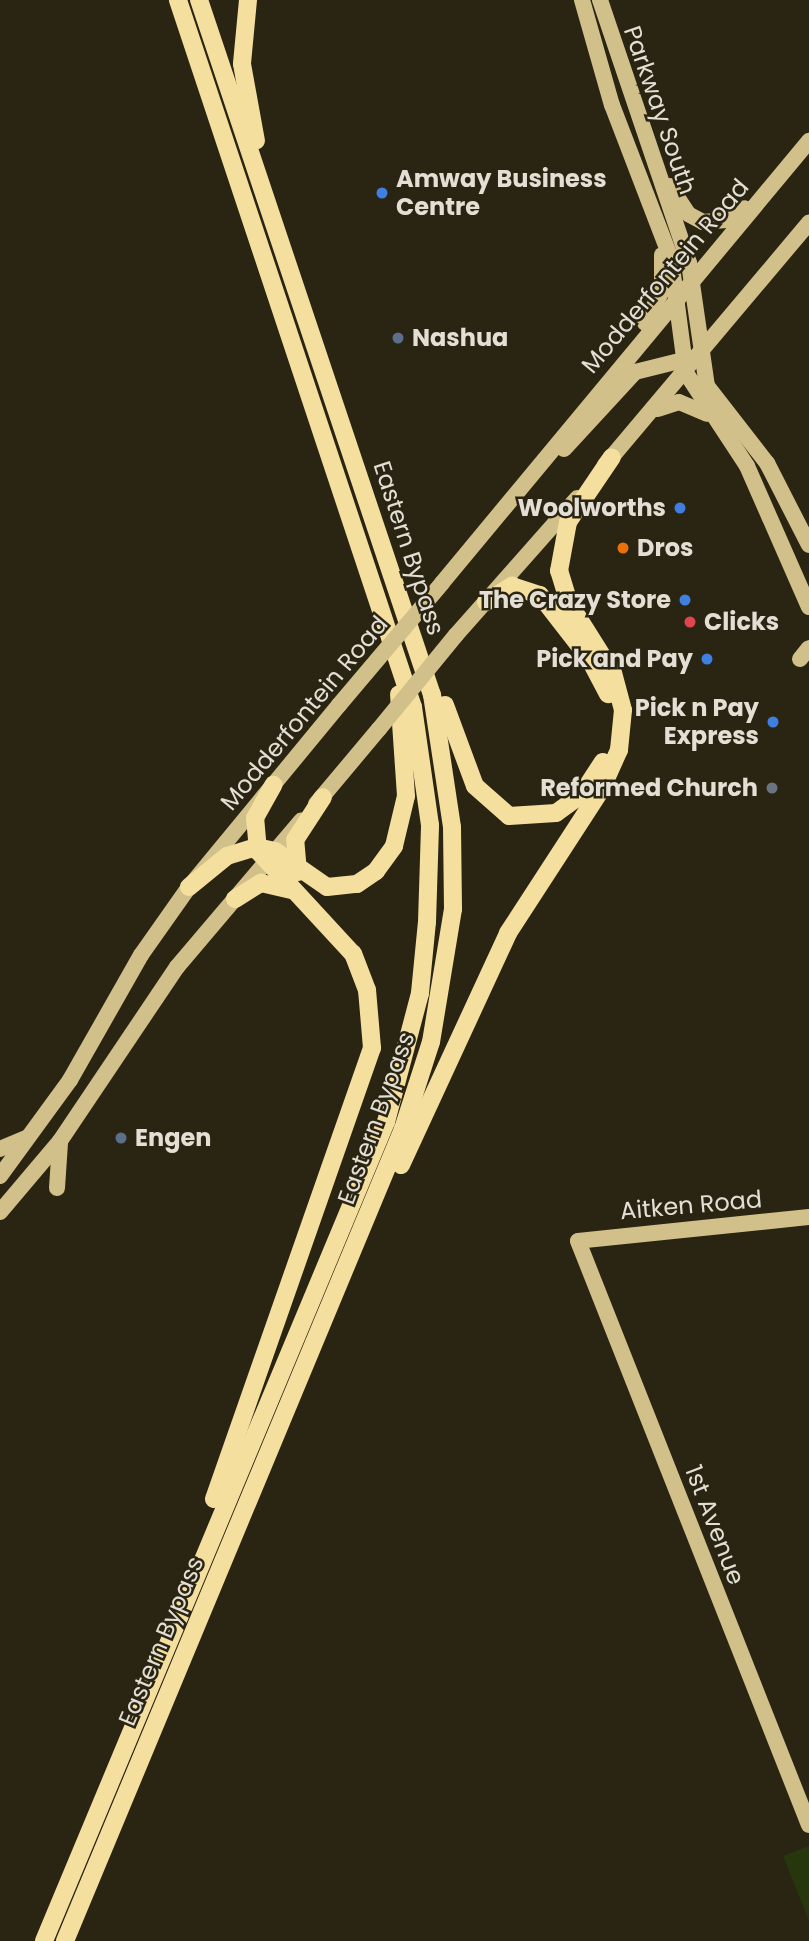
<!DOCTYPE html>
<style>
body{margin:0}
#map{position:relative;width:809px;height:1941px;overflow:hidden;background:#2a2413;font-family:Poppins,sans-serif}
div>[style]{position:absolute}
.green>*{inset:0;background:#26360d}
.major>*{height:16px;margin:-8px;padding:0 8px;transform-origin:8px;border-radius:8px;background:#d2c08a}
.highway>*{height:18px;margin:-9px;padding:0 9px;transform-origin:9px;border-radius:9px;background:#f4df9e}
.major-bridge>*{height:16px;margin:-8px;padding:0 8px;transform-origin:8px;border-radius:8px;background:#d2c08a}
.dots>*{width:19px;height:19px;translate:-50% -50%;box-sizing:border-box;border:4px solid #2a2413;border-radius:50%}
span{translate:-50% -50%;white-space:nowrap;text-align:center;line-height:1.15;-webkit-text-stroke:5px #2a2413;paint-order:stroke}
.street-label{font-size:24px;color:#e3dfd4}
.poi-label{font-size:24px;color:#e3dfd4;font-weight:700}
.left{translate:0 -50%;text-align:left}
.right{translate:-100% -50%;text-align:right}
</style>
<div id="map">
<div class="green">
<i style="clip-path:polygon(809px 1846px,809px 1921px,783px 1856px)"></i>
</div>
<div class="major">
<i style="left:582px;top:0;width:109px;rotate:74.1deg"></i>
<i style="left:612px;top:105px;width:165px;rotate:69deg"></i>
<i style="left:671px;top:259px;width:115px;rotate:82.5deg"></i>
<i style="left:686px;top:373px;width:111px;rotate:56.7deg"></i>
<i style="left:747px;top:466px;width:154px;rotate:66.3deg"></i>
<i style="left:600px;top:0;width:278px;rotate:71.3deg"></i>
<i style="left:689px;top:263px;width:124px;rotate:81.7deg"></i>
<i style="left:707px;top:386px;width:98px;rotate:52.1deg"></i>
<i style="left:767px;top:463px;width:92px;rotate:62.9deg"></i>
<i style="left:670px;top:186px;width:33px;rotate:57deg"></i>
<i style="left:688px;top:214px;width:17px;rotate:28deg"></i>
<i style="left:703px;top:222px;width:23px;rotate:-5deg"></i>
<i style="left:726px;top:220px;width:22px;rotate:-32deg"></i>
<i style="left:645px;top:323px;width:36px;rotate:-62deg"></i>
<i style="left:662px;top:291px;width:36px;rotate:-90deg"></i>
<i style="left:658px;top:409px;width:22px;rotate:-18deg"></i>
<i style="left:679px;top:402px;width:30px;rotate:23deg"></i>
<i style="left:564px;top:449px;width:105px;rotate:-47.3deg"></i>
<i style="left:635px;top:372px;width:58px;rotate:-14deg"></i>
<i style="left:605px;top:465px;width:317px;rotate:-49.9deg"></i>
<i style="left:442px;top:583px;width:575px;rotate:-50.3deg"></i>
<i style="left:456px;top:635px;width:183px;rotate:-48.5deg"></i>
<i style="left:800px;top:659px;width:14px;rotate:-51deg"></i>
<i style="left:316px;top:804px;width:98px;rotate:-50deg"></i>
<i style="left:0;top:1149px;width:28px;rotate:-23deg"></i>
<i style="left:0;top:1176px;width:119px;rotate:-53.9deg"></i>
<i style="left:70px;top:1080px;width:144px;rotate:-60.4deg"></i>
<i style="left:141px;top:955px;width:83px;rotate:-54.8deg"></i>
<i style="left:189px;top:887px;width:236px;rotate:-50.5deg"></i>
<i style="left:57px;top:1188px;width:45px;rotate:-86.2deg"></i>
<i style="left:0;top:1212px;width:93px;rotate:-49.8deg"></i>
<i style="left:60px;top:1141px;width:210px;rotate:-56.1deg"></i>
<i style="left:177px;top:967px;width:192px;rotate:-49.7deg"></i>
<i style="left:809px;top:1217px;width:232px;rotate:174.1deg"></i>
<i style="left:578px;top:1241px;width:628px;rotate:68.42deg"></i>
</div>
<div class="highway">
<i style="left:248px;top:0;width:64px;rotate:95.4deg"></i>
<i style="left:242px;top:64px;width:78px;rotate:79.7deg"></i>
<i style="left:486px;top:602px;width:31px;rotate:-32deg"></i>
<i style="left:512px;top:586px;width:29px;rotate:18deg"></i>
<i style="left:540px;top:595px;width:80px;rotate:52.1deg"></i>
<i style="left:589px;top:658px;width:41px;rotate:62.2deg"></i>
<i style="left:445px;top:705px;width:86px;rotate:69.7deg"></i>
<i style="left:475px;top:786px;width:45px;rotate:41.4deg"></i>
<i style="left:509px;top:816px;width:47px;rotate:-3.7deg"></i>
<i style="left:556px;top:813px;width:32px;rotate:-36deg"></i>
<i style="left:582px;top:794px;width:38px;rotate:-57deg"></i>
<i style="left:298px;top:872px;width:32px;rotate:-95deg"></i>
<i style="left:295px;top:840px;width:51px;rotate:-56.9deg"></i>
<i style="left:189px;top:887px;width:49px;rotate:-39.2deg"></i>
<i style="left:227px;top:856px;width:31px;rotate:-17deg"></i>
<i style="left:257px;top:847px;width:18px;rotate:13deg"></i>
<i style="left:275px;top:851px;width:63px;rotate:34.7deg"></i>
<i style="left:327px;top:887px;width:30px;rotate:-6deg"></i>
<i style="left:357px;top:884px;width:23px;rotate:-34deg"></i>
<i style="left:376px;top:871px;width:31px;rotate:-54deg"></i>
<i style="left:394px;top:846px;width:51px;rotate:-76.5deg"></i>
<i style="left:406px;top:796px;width:102px;rotate:-93.9deg"></i>
<i style="left:235px;top:899px;width:31px;rotate:-32deg"></i>
<i style="left:261px;top:883px;width:31px;rotate:13deg"></i>
<i style="left:401px;top:1165px;width:255px;rotate:-65.2deg"></i>
<i style="left:508px;top:933px;width:171px;rotate:-57deg"></i>
<i style="left:601px;top:790px;width:44px;rotate:-65.8deg"></i>
<i style="left:619px;top:750px;width:40px;rotate:-84.3deg"></i>
<i style="left:623px;top:710px;width:38px;rotate:-105deg"></i>
<i style="left:613px;top:673px;width:83px;rotate:-122.2deg"></i>
<i style="left:569px;top:603px;width:34px;rotate:-107deg"></i>
<i style="left:559px;top:571px;width:50px;rotate:-79.6deg"></i>
<i style="left:568px;top:522px;width:78px;rotate:-55.9deg"></i>
<i style="left:214px;top:1499px;width:478px;rotate:-70.7deg"></i>
<i style="left:372px;top:1048px;width:58px;rotate:-94.9deg"></i>
<i style="left:367px;top:990px;width:39px;rotate:-111deg"></i>
<i style="left:353px;top:954px;width:140px;rotate:-132.7deg"></i>
<i style="left:258px;top:851px;width:33px;rotate:-95deg"></i>
<i style="left:255px;top:818px;width:38px;rotate:-61deg"></i>
<i style="left:44px;top:1941px;width:888px;rotate:-67.34deg"></i>
<i style="left:386px;top:1122px;width:133px;rotate:-75.2deg"></i>
<i style="left:420px;top:993px;width:71px;rotate:-84.4deg"></i>
<i style="left:427px;top:922px;width:97px;rotate:-88.2deg"></i>
<i style="left:430px;top:825px;width:119px;rotate:-98.2deg"></i>
<i style="left:413px;top:707px;width:745px;rotate:-108.39deg"></i>
<i style="left:65px;top:1941px;width:880px;rotate:-67.4deg"></i>
<i style="left:403px;top:1129px;width:91px;rotate:-72.2deg"></i>
<i style="left:431px;top:1042px;width:135px;rotate:-80.6deg"></i>
<i style="left:453px;top:909px;width:82px;rotate:-90.7deg"></i>
<i style="left:452px;top:827px;width:134px;rotate:-98.6deg"></i>
<i style="left:432px;top:695px;width:733px;rotate:-108.53deg"></i>
</div>
<div class="major-bridge">
<i style="left:339px;top:705px;width:160px;rotate:-49.8deg"></i>
<i style="left:379px;top:729px;width:122px;rotate:-50.7deg"></i>
</div>
<div class="dots">
<i style="left:382px;top:193px;background:#3f7fe0"></i>
<i style="left:398px;top:338px;background:#5c6f8a"></i>
<i style="left:680px;top:508px;background:#3f7fe0"></i>
<i style="left:623px;top:548px;background:#e8710a"></i>
<i style="left:685px;top:600px;background:#3f7fe0"></i>
<i style="left:690px;top:622px;background:#e0444e"></i>
<i style="left:707px;top:659px;background:#3f7fe0"></i>
<i style="left:773px;top:722px;background:#3f7fe0"></i>
<i style="left:772px;top:788px;background:#6b7280"></i>
<i style="left:121px;top:1138px;background:#5c6f8a"></i>
</div>
<div class="street-label">
<span style="left:660px;top:110px;rotate:71deg">Parkway South</span>
<span style="left:665px;top:276px;rotate:-50deg">Modderfontein Road</span>
<span style="left:409px;top:548px;rotate:72deg">Eastern Bypass</span>
<span style="left:304px;top:713px;rotate:-50deg">Modderfontein Road</span>
<span style="left:376px;top:1118px;rotate:-70deg">Eastern Bypass</span>
<span style="left:691px;top:1205px;rotate:-5deg">Aitken Road</span>
<span style="left:715px;top:1525px;rotate:69deg">1st Avenue</span>
<span style="left:161px;top:1641px;rotate:-67deg">Eastern Bypass</span>
</div>
<div class="poi-label">
<span class="left" style="left:396px;top:193px">Amway Business<br>Centre</span>
<span class="left" style="left:412px;top:338px">Nashua</span>
<span class="right" style="left:666px;top:508px">Woolworths</span>
<span class="left" style="left:637px;top:548px">Dros</span>
<span class="right" style="left:671px;top:600px">The Crazy Store</span>
<span class="left" style="left:704px;top:622px">Clicks</span>
<span class="right" style="left:693px;top:659px">Pick and Pay</span>
<span class="right" style="left:759px;top:722px">Pick n Pay<br>Express</span>
<span class="right" style="left:758px;top:788px">Reformed Church</span>
<span class="left" style="left:135px;top:1138px">Engen</span>
</div>
</div>
